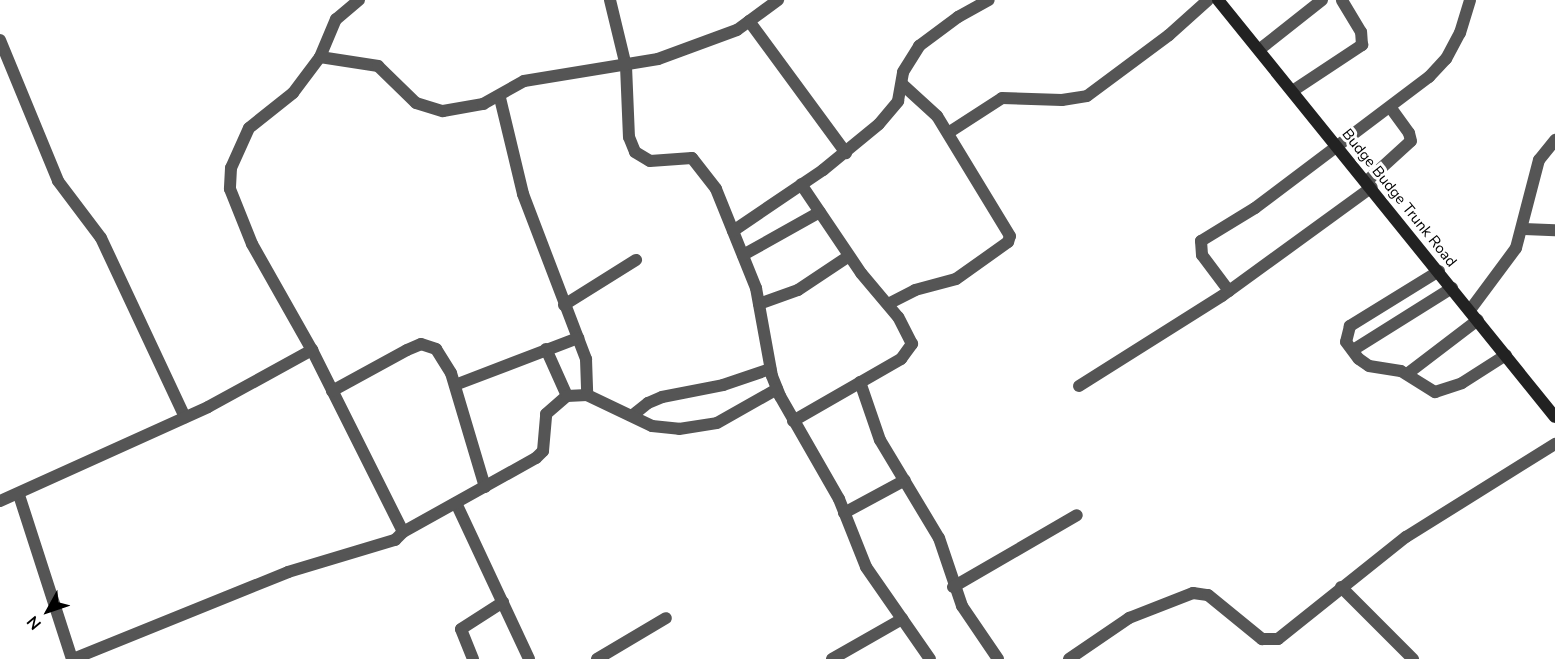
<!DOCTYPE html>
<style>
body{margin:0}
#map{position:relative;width:1555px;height:659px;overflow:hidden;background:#fff;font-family:"Nunito Sans",sans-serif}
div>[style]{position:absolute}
.minor>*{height:12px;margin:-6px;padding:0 6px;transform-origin:6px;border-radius:6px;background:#555}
.secondary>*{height:12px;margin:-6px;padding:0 6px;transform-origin:6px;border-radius:6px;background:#222}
span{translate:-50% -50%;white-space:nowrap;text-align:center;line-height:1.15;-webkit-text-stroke:6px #fff;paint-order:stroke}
.street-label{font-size:15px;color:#000}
.north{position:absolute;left:18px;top:581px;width:60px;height:60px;-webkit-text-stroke:4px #fff;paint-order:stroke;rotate:230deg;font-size:16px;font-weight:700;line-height:24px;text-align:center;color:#000}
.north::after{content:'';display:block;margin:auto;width:21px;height:27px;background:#000;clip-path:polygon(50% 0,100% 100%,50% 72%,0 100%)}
</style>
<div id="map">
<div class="minor">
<i style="left:359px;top:0;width:30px;rotate:140deg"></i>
<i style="left:336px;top:19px;width:41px;rotate:112.8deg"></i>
<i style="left:320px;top:57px;width:45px;rotate:126.9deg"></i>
<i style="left:293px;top:93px;width:56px;rotate:141.5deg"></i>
<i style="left:249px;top:128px;width:44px;rotate:114.2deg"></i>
<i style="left:231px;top:168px;width:21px;rotate:93deg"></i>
<i style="left:230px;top:189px;width:59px;rotate:68.2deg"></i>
<i style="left:252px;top:244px;width:122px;rotate:60.5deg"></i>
<i style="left:312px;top:350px;width:203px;rotate:63.4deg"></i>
<i style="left:610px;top:0;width:68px;rotate:76.4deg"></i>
<i style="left:626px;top:66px;width:71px;rotate:87.6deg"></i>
<i style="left:629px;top:137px;width:16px;rotate:68deg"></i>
<i style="left:635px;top:152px;width:17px;rotate:31deg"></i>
<i style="left:650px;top:161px;width:42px;rotate:-4.1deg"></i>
<i style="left:692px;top:158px;width:39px;rotate:52deg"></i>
<i style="left:716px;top:189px;width:107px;rotate:68deg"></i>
<i style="left:756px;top:288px;width:89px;rotate:79.7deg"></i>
<i style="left:772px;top:376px;width:22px;rotate:68deg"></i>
<i style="left:780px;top:396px;width:119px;rotate:60.2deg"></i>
<i style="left:839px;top:499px;width:73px;rotate:68.3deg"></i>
<i style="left:866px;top:567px;width:112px;rotate:55.2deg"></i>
<i style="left:749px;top:21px;width:164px;rotate:53.7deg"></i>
<i style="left:0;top:40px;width:152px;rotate:67.6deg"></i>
<i style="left:58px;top:181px;width:71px;rotate:53deg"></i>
<i style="left:101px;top:238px;width:198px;rotate:64.9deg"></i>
<i style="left:1260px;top:49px;width:79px;rotate:-38.3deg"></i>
<i style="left:320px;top:57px;width:59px;rotate:8.8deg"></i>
<i style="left:378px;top:66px;width:53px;rotate:44.2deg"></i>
<i style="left:416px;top:103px;width:28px;rotate:17deg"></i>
<i style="left:443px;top:111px;width:41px;rotate:-9.9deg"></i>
<i style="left:483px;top:104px;width:47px;rotate:-29.3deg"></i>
<i style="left:524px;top:81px;width:136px;rotate:-9.3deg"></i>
<i style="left:658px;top:59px;width:84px;rotate:-20.2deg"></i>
<i style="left:737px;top:30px;width:51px;rotate:-36.2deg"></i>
<i style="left:1294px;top:90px;width:82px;rotate:-33.5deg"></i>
<i style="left:1362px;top:45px;width:13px;rotate:-94deg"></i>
<i style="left:1361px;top:32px;width:37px;rotate:-121deg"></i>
<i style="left:500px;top:98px;width:99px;rotate:76.5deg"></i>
<i style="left:523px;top:194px;width:177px;rotate:69.1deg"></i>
<i style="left:586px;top:359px;width:36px;rotate:88deg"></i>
<i style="left:948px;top:133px;width:64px;rotate:-32.9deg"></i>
<i style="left:1002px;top:98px;width:60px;rotate:1.9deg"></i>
<i style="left:1062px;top:100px;width:25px;rotate:-9deg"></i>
<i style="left:1087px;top:96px;width:102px;rotate:-36.6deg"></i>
<i style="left:1169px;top:35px;width:52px;rotate:-41.9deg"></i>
<i style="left:1367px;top:181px;width:59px;rotate:-42.3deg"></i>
<i style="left:1411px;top:141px;width:8px;rotate:-104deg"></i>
<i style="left:1409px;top:133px;width:32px;rotate:-126deg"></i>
<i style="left:1522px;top:229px;width:33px;rotate:2deg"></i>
<i style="left:733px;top:231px;width:109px;rotate:-34.1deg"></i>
<i style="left:823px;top:170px;width:72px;rotate:-39.4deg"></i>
<i style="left:879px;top:124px;width:30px;rotate:-50deg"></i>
<i style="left:898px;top:101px;width:29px;rotate:-80deg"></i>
<i style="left:903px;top:72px;width:31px;rotate:-58deg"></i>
<i style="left:919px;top:46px;width:49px;rotate:-36.6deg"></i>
<i style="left:958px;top:17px;width:35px;rotate:-29deg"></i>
<i style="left:743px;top:255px;width:88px;rotate:-29.2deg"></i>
<i style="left:1439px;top:271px;width:105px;rotate:148.3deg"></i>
<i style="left:1350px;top:326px;width:16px;rotate:104deg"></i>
<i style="left:1346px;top:342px;width:21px;rotate:53deg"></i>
<i style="left:1359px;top:359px;width:12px;rotate:35deg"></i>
<i style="left:1369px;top:366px;width:32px;rotate:9deg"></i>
<i style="left:1401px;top:371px;width:40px;rotate:32deg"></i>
<i style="left:1435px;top:392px;width:28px;rotate:-18deg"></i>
<i style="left:1462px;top:383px;width:52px;rotate:-32.5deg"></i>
<i style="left:1229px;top:291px;width:45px;rotate:-126.9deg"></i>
<i style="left:1202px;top:255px;width:14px;rotate:-94deg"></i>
<i style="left:1201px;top:241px;width:63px;rotate:-31.4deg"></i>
<i style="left:1255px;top:208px;width:218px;rotate:-37deg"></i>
<i style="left:1429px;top:77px;width:25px;rotate:-47deg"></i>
<i style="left:1446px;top:59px;width:30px;rotate:-62deg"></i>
<i style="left:1460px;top:33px;width:34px;rotate:-73deg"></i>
<i style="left:759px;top:304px;width:41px;rotate:-19.7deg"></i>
<i style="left:798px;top:290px;width:61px;rotate:-33.7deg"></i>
<i style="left:888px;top:304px;width:30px;rotate:-27deg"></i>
<i style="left:915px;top:290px;width:42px;rotate:-15deg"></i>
<i style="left:956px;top:279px;width:64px;rotate:-35.4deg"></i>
<i style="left:1008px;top:242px;width:6px;rotate:-72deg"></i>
<i style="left:1010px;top:236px;width:140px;rotate:-121.3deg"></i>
<i style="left:937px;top:116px;width:46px;rotate:-137.6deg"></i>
<i style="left:564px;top:305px;width:85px;rotate:-32deg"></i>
<i style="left:1470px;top:310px;width:77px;rotate:-53.4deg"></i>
<i style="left:1516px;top:248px;width:91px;rotate:-75.4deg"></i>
<i style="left:1539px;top:160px;width:26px;rotate:-51deg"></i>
<i style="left:546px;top:349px;width:51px;rotate:65.9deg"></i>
<i style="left:1353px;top:350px;width:117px;rotate:-32.1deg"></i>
<i style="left:1407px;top:374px;width:89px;rotate:-37.3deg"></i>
<i style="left:860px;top:382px;width:61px;rotate:71deg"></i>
<i style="left:880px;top:440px;width:114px;rotate:59deg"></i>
<i style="left:939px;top:538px;width:72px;rotate:71.3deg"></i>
<i style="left:962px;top:606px;width:64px;rotate:55.8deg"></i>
<i style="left:455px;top:385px;width:132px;rotate:-20.9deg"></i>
<i style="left:1079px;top:386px;width:169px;rotate:-32.2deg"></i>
<i style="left:1222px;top:296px;width:185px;rotate:-36deg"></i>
<i style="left:332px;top:391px;width:85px;rotate:-28.7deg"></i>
<i style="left:407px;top:350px;width:15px;rotate:-23deg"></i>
<i style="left:421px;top:344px;width:16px;rotate:18deg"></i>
<i style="left:436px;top:349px;width:28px;rotate:58deg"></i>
<i style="left:451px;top:373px;width:119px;rotate:73.4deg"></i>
<i style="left:633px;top:415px;width:19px;rotate:-39deg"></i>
<i style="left:648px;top:403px;width:15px;rotate:-23deg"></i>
<i style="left:662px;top:397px;width:62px;rotate:-11.1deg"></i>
<i style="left:723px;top:385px;width:50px;rotate:-18.8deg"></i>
<i style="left:793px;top:421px;width:125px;rotate:-29.9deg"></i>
<i style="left:901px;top:359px;width:19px;rotate:-54deg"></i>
<i style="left:912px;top:344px;width:30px;rotate:-117deg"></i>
<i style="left:898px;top:317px;width:57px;rotate:-130.1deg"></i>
<i style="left:861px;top:273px;width:107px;rotate:-124deg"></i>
<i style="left:19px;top:495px;width:172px;rotate:72.1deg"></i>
<i style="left:0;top:501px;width:228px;rotate:-24.3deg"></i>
<i style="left:208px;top:407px;width:119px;rotate:-28.7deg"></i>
<i style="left:456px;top:503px;width:172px;rotate:64.9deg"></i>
<i style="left:844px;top:513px;width:69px;rotate:-28.4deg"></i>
<i style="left:953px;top:587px;width:143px;rotate:-30.1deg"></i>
<i style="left:1341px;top:587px;width:102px;rotate:45deg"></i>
<i style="left:73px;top:659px;width:232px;rotate:-22deg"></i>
<i style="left:288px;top:572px;width:112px;rotate:-16.7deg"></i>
<i style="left:395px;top:540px;width:11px;rotate:-45deg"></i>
<i style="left:403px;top:532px;width:152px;rotate:-29.1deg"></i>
<i style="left:536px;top:458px;width:10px;rotate:-45deg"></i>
<i style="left:543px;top:451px;width:37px;rotate:-85deg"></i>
<i style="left:546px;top:414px;width:28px;rotate:-41deg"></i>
<i style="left:567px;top:396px;width:20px;rotate:-3deg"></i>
<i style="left:587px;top:395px;width:72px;rotate:25.5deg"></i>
<i style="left:652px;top:426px;width:27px;rotate:6deg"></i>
<i style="left:679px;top:429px;width:38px;rotate:-9deg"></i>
<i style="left:717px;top:423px;width:69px;rotate:-29.5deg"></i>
<i style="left:473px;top:659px;width:32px;rotate:-112deg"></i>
<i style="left:461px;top:629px;width:50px;rotate:-32.7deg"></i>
<i style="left:597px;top:659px;width:80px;rotate:-30.7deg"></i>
<i style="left:832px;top:659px;width:81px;rotate:-29.7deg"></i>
<i style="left:1069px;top:659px;width:73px;rotate:-34.3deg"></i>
<i style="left:1129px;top:618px;width:69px;rotate:-21.3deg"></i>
<i style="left:1193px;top:593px;width:15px;rotate:8deg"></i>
<i style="left:1208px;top:595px;width:70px;rotate:39.2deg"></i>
<i style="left:1262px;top:639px;width:16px"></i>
<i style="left:1278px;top:639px;width:164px;rotate:-38.6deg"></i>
<i style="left:1406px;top:537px;width:176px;rotate:-32deg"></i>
</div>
<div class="secondary">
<i style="left:1218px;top:0;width:536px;rotate:51.06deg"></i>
</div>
<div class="street-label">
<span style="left:1399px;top:198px;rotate:51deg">Budge Budge Trunk Road</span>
</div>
<div class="north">N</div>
</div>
